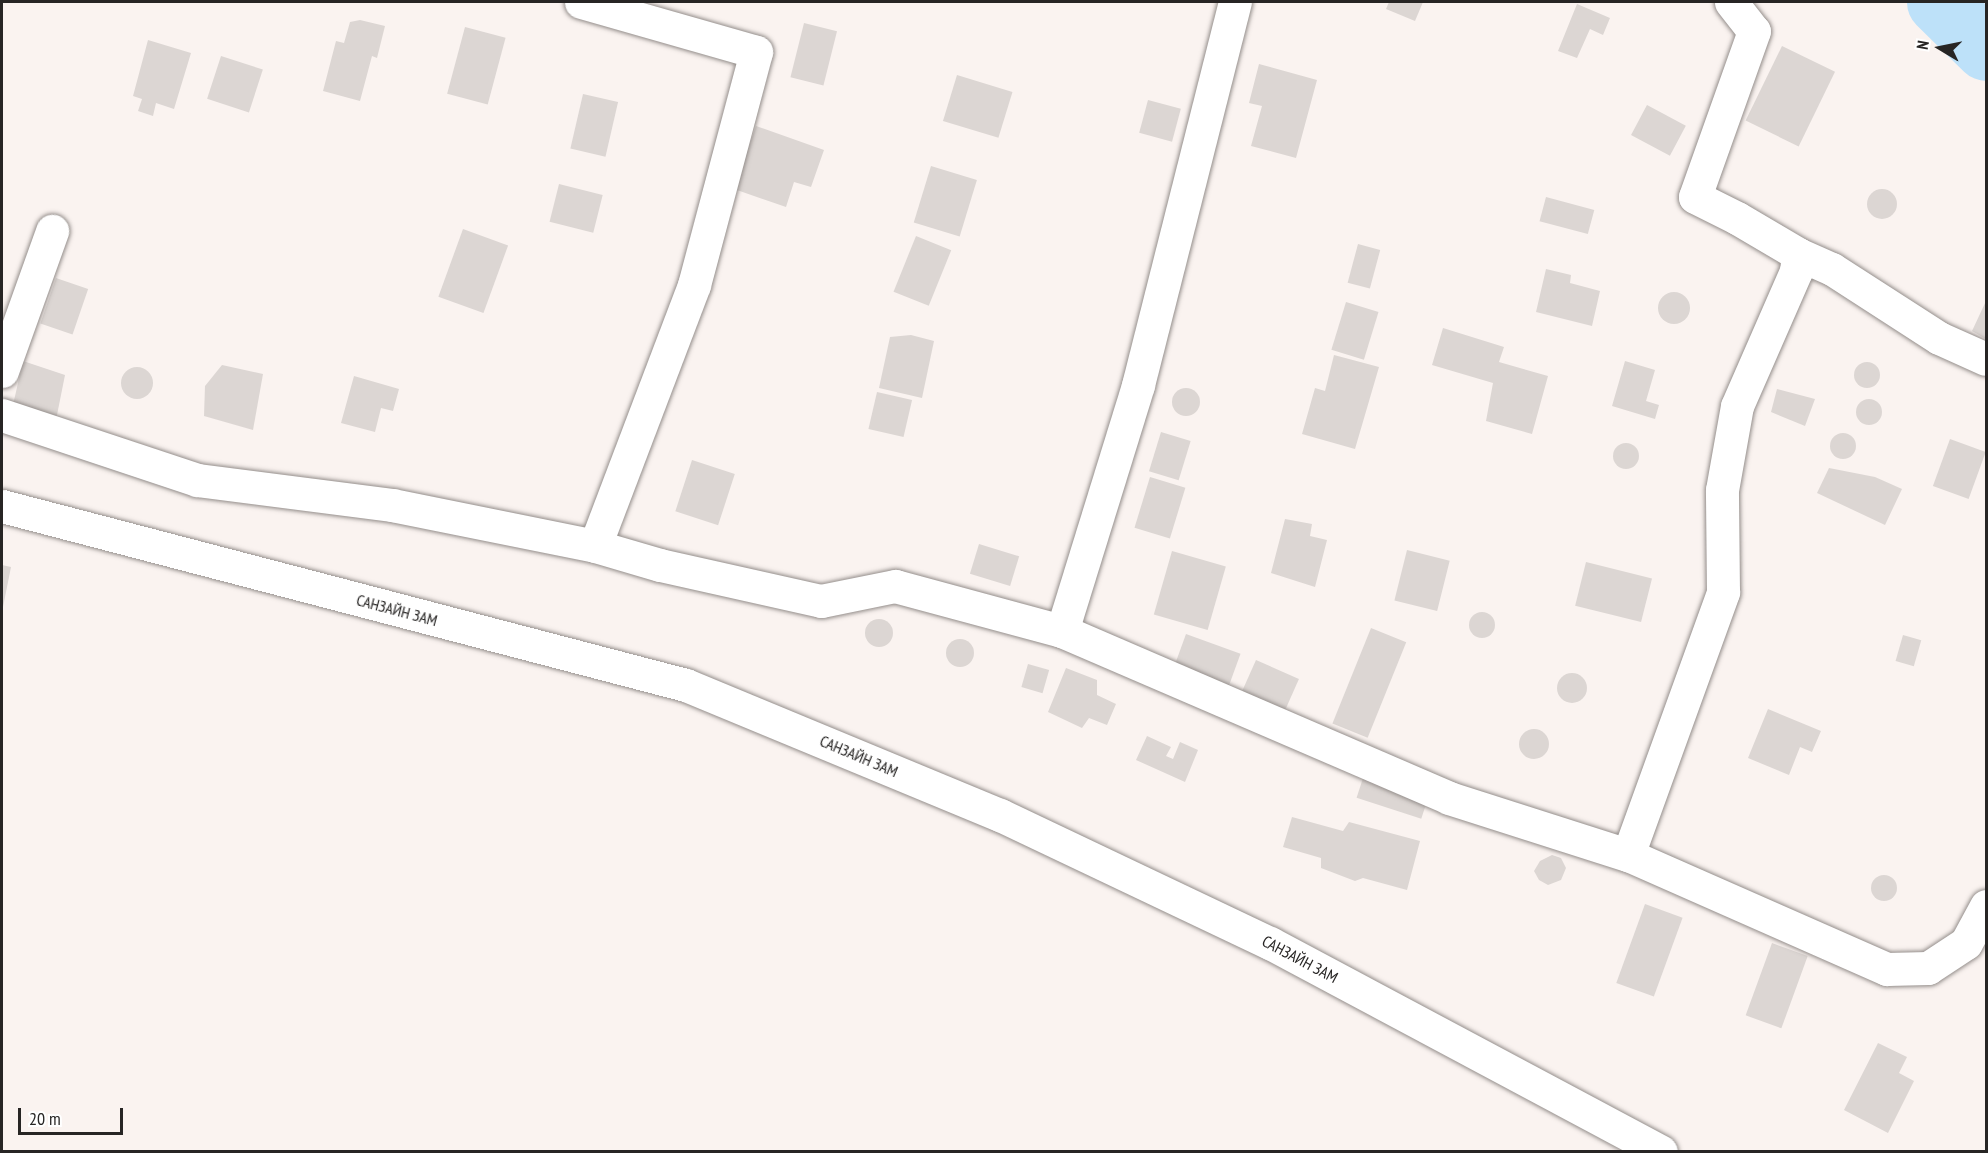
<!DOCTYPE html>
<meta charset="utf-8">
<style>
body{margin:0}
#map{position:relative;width:1988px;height:1153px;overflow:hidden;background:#faf3f0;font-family:"PT Sans Narrow",sans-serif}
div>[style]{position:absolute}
.river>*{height:63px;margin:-31.5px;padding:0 31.5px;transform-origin:31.5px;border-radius:31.5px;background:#bde1f9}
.building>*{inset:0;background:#dcd6d3;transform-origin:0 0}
.round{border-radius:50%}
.roads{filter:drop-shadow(0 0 2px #948e8b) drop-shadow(0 0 2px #948e8b)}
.minor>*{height:33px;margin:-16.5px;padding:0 16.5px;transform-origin:16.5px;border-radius:16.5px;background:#fff}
.major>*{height:33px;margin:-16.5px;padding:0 16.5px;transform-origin:16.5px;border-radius:16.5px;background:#fff}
span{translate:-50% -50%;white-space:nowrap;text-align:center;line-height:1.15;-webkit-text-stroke:4.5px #fff;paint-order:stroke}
.street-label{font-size:16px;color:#272524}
.frame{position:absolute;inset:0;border:3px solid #272524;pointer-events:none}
.north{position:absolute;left:1910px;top:18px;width:60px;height:60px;-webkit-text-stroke:4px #fff;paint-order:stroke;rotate:280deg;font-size:16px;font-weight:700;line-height:24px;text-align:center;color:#272524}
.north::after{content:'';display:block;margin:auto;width:21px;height:27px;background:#272524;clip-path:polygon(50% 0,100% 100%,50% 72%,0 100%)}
.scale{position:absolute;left:18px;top:1108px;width:105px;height:27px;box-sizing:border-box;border:3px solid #272524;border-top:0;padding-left:8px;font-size:18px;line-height:21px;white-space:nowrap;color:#272524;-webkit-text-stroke:4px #fff;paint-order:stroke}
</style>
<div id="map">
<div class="river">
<i style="left:1938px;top:2px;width:67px;rotate:44.4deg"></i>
</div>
<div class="building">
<i style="clip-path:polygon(1389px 2px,1423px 2px,1415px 21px,1386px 9px)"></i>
<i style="clip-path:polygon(1577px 4px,1610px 18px,1603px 35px,1590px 29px,1577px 58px,1558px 51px)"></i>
<i style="clip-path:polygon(360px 20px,385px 26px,377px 58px,372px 56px,360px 101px,323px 91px,336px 41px,344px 43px,350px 22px)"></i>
<i style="left:804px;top:23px;width:34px;height:56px;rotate:14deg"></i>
<i style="left:465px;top:27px;width:42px;height:69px;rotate:15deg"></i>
<i style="clip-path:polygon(148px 40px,191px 53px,174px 109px,156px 103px,153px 116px,138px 111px,142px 99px,133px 96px)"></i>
<i style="left:1782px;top:46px;width:59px;height:83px;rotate:26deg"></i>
<i style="left:221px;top:56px;width:44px;height:45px;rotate:18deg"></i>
<i style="clip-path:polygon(1259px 64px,1317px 80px,1296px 158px,1251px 146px,1262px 106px,1249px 103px)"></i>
<i style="left:957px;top:75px;width:58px;height:48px;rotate:17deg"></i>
<i style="left:583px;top:94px;width:36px;height:56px;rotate:13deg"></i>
<i style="left:1148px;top:100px;width:34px;height:34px;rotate:15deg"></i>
<i style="left:1647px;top:105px;width:44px;height:34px;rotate:28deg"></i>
<i style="clip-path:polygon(756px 126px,824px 150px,811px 187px,794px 182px,786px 207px,734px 189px)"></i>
<i style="left:931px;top:166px;width:48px;height:59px;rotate:17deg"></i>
<i style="left:559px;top:184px;width:45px;height:39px;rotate:14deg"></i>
<i class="round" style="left:1867px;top:189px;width:30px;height:30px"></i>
<i style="left:1546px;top:197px;width:50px;height:25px;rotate:15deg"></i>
<i style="left:463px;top:229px;width:48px;height:72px;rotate:20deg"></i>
<i style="left:916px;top:236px;width:38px;height:60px;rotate:22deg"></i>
<i style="left:1358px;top:244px;width:23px;height:40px;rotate:15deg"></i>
<i style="clip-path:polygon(1546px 269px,1571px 275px,1570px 283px,1600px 291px,1592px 326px,1536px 312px)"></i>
<i style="left:56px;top:278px;width:34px;height:48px;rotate:19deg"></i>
<i class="round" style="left:1658px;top:292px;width:32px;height:32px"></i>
<i style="clip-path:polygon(1986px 301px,1986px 339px,1972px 331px)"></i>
<i style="left:1346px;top:302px;width:34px;height:50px;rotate:17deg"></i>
<i style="clip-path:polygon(1443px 328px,1504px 347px,1499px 362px,1548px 376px,1532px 434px,1486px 421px,1493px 383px,1432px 365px)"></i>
<i style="clip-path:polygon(911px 335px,934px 341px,922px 398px,879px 388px,890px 337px)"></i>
<i style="clip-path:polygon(1334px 355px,1379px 367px,1355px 449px,1302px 434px,1315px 388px,1325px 391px)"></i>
<i style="clip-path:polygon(23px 361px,65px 375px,56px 420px,13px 405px)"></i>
<i style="clip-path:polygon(1625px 361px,1655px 370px,1646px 401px,1659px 405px,1655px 419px,1612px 406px)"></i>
<i class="round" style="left:1854px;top:362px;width:26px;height:26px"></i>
<i style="clip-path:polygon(222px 365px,263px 374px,253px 430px,204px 416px,205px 386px)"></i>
<i class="round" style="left:121px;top:367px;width:32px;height:32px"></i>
<i style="clip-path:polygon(354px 376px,399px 389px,393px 411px,381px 408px,375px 432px,341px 423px)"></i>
<i class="round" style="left:1172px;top:388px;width:28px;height:28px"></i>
<i style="clip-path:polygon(1777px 389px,1815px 399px,1805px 426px,1771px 412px)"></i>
<i style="left:877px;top:392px;width:36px;height:38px;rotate:13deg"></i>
<i class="round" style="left:1856px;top:399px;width:26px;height:26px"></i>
<i style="left:1161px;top:432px;width:31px;height:41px;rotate:17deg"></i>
<i class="round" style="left:1830px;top:433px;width:26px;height:26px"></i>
<i style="left:1950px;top:439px;width:38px;height:50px;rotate:20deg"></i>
<i class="round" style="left:1613px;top:443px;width:26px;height:26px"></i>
<i style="left:692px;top:460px;width:45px;height:54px;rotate:18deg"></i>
<i style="clip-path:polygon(1829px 468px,1875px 477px,1902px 489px,1885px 525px,1817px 493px)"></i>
<i style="left:1150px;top:477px;width:37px;height:53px;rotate:17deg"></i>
<i style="clip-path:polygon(1285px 519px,1312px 524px,1310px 536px,1327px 540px,1315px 587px,1271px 573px)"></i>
<i style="left:979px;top:544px;width:42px;height:31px;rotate:17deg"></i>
<i style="left:1407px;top:550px;width:44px;height:52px;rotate:14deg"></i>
<i style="left:1172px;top:551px;width:56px;height:66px;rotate:16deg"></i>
<i style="left:1586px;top:562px;width:68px;height:45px;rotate:14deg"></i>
<i style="clip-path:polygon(2px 565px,11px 567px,3px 607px,2px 607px)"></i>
<i class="round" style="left:1469px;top:612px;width:26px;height:26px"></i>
<i class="round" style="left:865px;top:619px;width:28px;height:28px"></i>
<i style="left:1371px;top:628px;width:38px;height:103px;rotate:22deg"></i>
<i style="left:1186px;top:634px;width:58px;height:39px;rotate:20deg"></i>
<i style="left:1903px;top:635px;width:19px;height:27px;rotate:16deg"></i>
<i class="round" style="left:946px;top:639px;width:28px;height:28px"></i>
<i style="left:1256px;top:660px;width:47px;height:40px;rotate:24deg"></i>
<i style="left:1028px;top:664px;width:22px;height:24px;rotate:16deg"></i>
<i style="clip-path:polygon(1066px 668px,1097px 680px,1097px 695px,1116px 704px,1107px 725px,1089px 718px,1082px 728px,1048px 712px)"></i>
<i class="round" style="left:1557px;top:673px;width:30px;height:30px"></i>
<i style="clip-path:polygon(1768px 709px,1821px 731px,1812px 752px,1800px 747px,1789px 775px,1748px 758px)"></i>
<i class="round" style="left:1519px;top:729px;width:30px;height:30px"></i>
<i style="clip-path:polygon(1147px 736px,1171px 747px,1166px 756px,1173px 759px,1180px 742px,1198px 750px,1185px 782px,1136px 760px)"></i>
<i style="left:1364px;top:775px;width:68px;height:24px;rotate:18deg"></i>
<i style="clip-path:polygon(1292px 817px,1343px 831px,1349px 822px,1420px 841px,1407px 890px,1363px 878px,1355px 881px,1321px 868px,1321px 858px,1283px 847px)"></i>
<i style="clip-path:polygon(1552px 855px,1561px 858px,1566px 868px,1561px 880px,1548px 885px,1539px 880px,1534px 871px,1540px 861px)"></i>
<i class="round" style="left:1871px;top:875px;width:26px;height:26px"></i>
<i style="left:1645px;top:904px;width:40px;height:84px;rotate:20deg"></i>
<i style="left:1772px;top:943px;width:38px;height:77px;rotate:20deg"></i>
<i style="clip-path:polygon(1878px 1043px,1907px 1057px,1899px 1073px,1914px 1081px,1888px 1133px,1844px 1110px)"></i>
</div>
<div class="roads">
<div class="minor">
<i style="left:581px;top:2px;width:182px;rotate:15.9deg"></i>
<i style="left:756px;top:52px;width:241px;rotate:104.9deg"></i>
<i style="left:694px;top:285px;width:279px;rotate:110.8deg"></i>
<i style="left:1731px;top:2px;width:37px;rotate:52deg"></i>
<i style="left:1754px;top:31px;width:176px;rotate:109.6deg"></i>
<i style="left:1695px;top:197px;width:47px;rotate:26.6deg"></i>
<i style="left:1737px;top:218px;width:71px;rotate:30.5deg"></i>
<i style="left:2px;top:371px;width:149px;rotate:-70.3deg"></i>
<i style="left:2px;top:415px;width:206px;rotate:18.4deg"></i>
<i style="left:197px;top:480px;width:197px;rotate:7.3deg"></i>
<i style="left:392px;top:505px;width:207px;rotate:11.4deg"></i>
<i style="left:595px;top:546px;width:68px;rotate:16.3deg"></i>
<i style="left:660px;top:565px;width:165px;rotate:12.6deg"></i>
<i style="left:821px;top:601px;width:76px;rotate:-11.5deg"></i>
<i style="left:895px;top:586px;width:173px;rotate:15.1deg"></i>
<i style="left:1062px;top:631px;width:421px;rotate:23.3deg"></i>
<i style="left:1449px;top:798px;width:188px;rotate:17.7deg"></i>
<i style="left:1628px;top:855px;width:283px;rotate:23.8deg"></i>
<i style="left:1887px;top:969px;width:41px;rotate:-1.4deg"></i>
<i style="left:1928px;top:968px;width:45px;rotate:-33.3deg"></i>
<i style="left:1966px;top:943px;width:42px;rotate:-61.6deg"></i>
<i style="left:1062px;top:631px;width:257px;rotate:-72.8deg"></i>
<i style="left:1138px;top:385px;width:395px;rotate:-75.8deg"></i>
<i style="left:1628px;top:855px;width:280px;rotate:-70.1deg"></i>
<i style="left:1723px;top:592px;width:102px;rotate:-90.6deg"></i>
<i style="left:1722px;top:490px;width:85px;rotate:-79.9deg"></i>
<i style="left:1737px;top:406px;width:147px;rotate:-66.4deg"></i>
<i style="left:1796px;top:271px;width:17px;rotate:-83deg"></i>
<i style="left:1798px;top:254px;width:37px;rotate:24deg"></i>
<i style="left:1832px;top:269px;width:127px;rotate:32.8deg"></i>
<i style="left:1939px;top:338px;width:51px;rotate:24.1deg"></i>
</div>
<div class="major">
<i style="left:2px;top:506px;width:707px;rotate:14.67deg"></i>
<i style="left:686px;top:685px;width:340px;rotate:22.5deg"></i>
<i style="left:1000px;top:815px;width:299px;rotate:25.4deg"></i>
<i style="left:1270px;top:943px;width:443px;rotate:28.1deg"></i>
</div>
</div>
<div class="street-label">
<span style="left:397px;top:610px;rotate:15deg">САНЗАЙН ЗАМ</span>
<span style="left:859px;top:756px;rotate:23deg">САНЗАЙН ЗАМ</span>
<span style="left:1300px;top:959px;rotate:28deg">САНЗАЙН ЗАМ</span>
</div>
<div class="frame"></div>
<div class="north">N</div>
<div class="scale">20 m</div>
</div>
